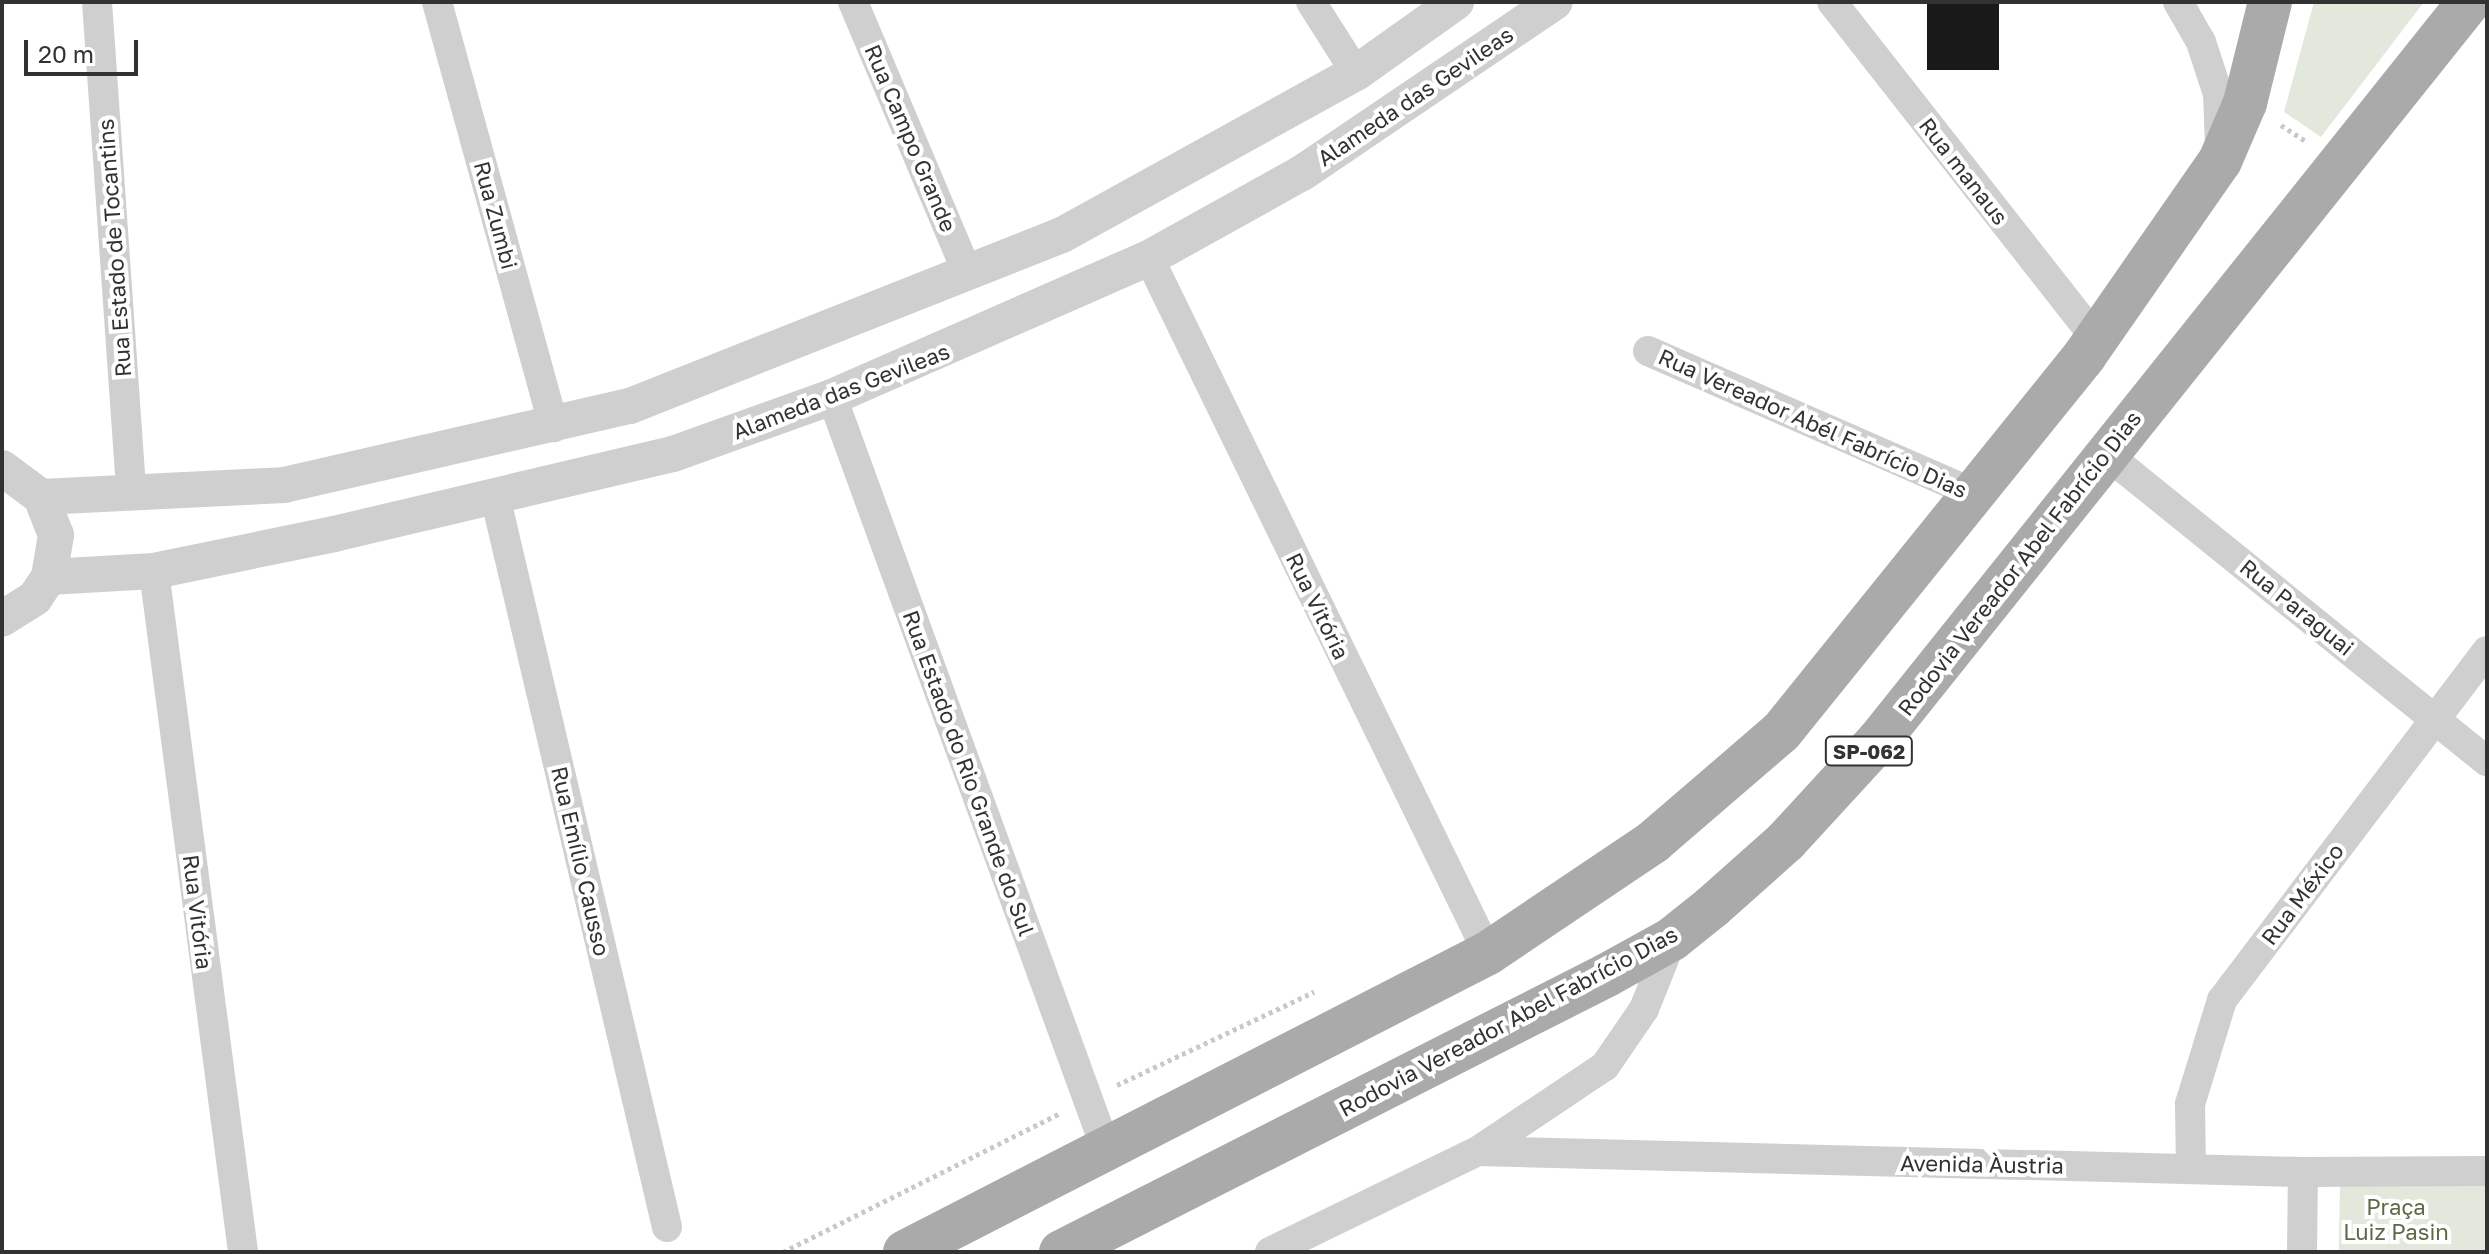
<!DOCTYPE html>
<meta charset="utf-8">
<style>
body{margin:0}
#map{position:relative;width:2489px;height:1254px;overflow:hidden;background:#fff;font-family:"Golos Text",sans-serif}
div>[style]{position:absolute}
.green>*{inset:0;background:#e3e8dc;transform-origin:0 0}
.building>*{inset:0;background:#191919;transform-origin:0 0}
.path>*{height:5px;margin-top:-2.5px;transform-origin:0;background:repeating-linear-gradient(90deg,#c9c9c9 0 4px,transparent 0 8px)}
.minor>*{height:30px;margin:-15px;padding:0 15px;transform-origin:15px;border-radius:15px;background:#cfcfcf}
.tertiary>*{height:36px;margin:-18px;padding:0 18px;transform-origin:18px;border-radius:18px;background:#cfcfcf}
.primary>*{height:44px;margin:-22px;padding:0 22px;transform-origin:22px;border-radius:22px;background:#aaa}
span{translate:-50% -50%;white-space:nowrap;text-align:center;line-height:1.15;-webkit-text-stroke:8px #fff;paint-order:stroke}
.shield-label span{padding:2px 6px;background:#fff;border:2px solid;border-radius:6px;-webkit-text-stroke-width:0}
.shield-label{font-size:20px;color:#323232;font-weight:700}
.street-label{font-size:22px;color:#323232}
.park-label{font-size:22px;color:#5b6a43}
.frame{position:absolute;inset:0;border:4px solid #323232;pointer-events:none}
.scale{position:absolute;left:24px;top:40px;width:114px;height:36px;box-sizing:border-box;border:4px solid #323232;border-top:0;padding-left:10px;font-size:24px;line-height:28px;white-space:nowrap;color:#323232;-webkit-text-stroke:6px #fff;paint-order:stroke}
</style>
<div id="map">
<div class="green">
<i style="clip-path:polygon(2314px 2px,2424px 2px,2321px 137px,2284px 112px)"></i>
<i style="left:2340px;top:1183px;width:147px;height:69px;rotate:1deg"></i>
</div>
<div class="building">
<i style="left:1927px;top:2px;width:72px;height:68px"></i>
</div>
<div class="path">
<i style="left:2281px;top:125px;width:30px;rotate:33deg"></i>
<i style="left:1117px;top:1085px;width:218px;rotate:-25.3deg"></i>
<i style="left:783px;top:1252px;width:308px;rotate:-26.6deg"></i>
</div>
<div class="minor">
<i style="left:97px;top:2px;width:493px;rotate:86deg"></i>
<i style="left:437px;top:2px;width:441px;rotate:74.6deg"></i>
<i style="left:853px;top:2px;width:295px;rotate:67.1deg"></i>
<i style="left:1311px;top:2px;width:84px;rotate:57.6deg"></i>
<i style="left:1832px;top:2px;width:429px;rotate:51.9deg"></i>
<i style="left:2178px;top:2px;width:46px;rotate:60.1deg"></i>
<i style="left:2201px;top:42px;width:55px;rotate:71.9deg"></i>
<i style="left:2218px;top:94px;width:53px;rotate:87.8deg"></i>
<i style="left:1149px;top:258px;width:773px;rotate:64deg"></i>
<i style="left:1648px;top:351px;width:359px;rotate:23.6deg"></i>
<i style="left:832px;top:397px;width:800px;rotate:69.98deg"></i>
<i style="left:2106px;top:454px;width:489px;rotate:38.9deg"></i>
<i style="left:495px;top:496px;width:751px;rotate:76.76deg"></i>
<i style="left:154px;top:571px;width:687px;rotate:82.55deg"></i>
<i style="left:1478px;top:1151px;width:825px;rotate:1.46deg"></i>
<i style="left:2303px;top:1172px;width:184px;rotate:-0.3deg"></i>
<i style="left:2191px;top:1169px;width:65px;rotate:-90.9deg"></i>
<i style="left:2190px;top:1104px;width:109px;rotate:-72.9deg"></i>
<i style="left:2222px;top:1000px;width:438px;rotate:-52.8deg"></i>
<i style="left:1270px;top:1252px;width:231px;rotate:-25.9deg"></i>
<i style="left:1478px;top:1151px;width:153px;rotate:-33.8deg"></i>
<i style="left:1605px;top:1066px;width:69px;rotate:-55.6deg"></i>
<i style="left:1644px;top:1009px;width:75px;rotate:-68.2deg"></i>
<i style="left:2302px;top:1252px;width:80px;rotate:-89.3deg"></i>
</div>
<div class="tertiary">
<i style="left:2px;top:468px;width:49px;rotate:36.6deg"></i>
<i style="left:41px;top:497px;width:41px;rotate:68.5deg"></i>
<i style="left:56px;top:535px;width:43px;rotate:99.5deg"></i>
<i style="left:49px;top:577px;width:25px;rotate:124deg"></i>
<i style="left:35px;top:598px;width:39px;rotate:148deg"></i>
<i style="left:41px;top:497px;width:243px;rotate:-2.8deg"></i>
<i style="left:284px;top:485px;width:355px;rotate:-12.9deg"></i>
<i style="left:630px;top:406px;width:465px;rotate:-21.6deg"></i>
<i style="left:1062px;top:235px;width:336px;rotate:-28.9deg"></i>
<i style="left:1356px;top:73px;width:123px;rotate:-35.4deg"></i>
<i style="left:49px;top:577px;width:105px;rotate:-3.3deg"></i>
<i style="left:154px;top:571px;width:184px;rotate:-11.6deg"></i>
<i style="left:334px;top:534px;width:348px;rotate:-13.3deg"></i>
<i style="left:673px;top:454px;width:169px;rotate:-19.7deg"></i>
<i style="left:832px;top:397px;width:346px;rotate:-23.7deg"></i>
<i style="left:1149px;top:258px;width:175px;rotate:-29.1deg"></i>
<i style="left:1302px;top:173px;width:305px;rotate:-34.1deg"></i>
</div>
<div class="primary">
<i style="left:905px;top:1252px;width:655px;rotate:-27.15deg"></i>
<i style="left:1488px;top:953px;width:199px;rotate:-33.9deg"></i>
<i style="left:1653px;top:842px;width:169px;rotate:-40.7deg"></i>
<i style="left:1781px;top:732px;width:484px;rotate:-51.1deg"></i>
<i style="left:2085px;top:355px;width:236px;rotate:-55.2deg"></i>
<i style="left:2220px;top:161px;width:63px;rotate:-66.7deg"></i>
<i style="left:2245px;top:103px;width:104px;rotate:-76.1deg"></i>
<i style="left:1061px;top:1252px;width:612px;rotate:-26.9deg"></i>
<i style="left:1607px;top:975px;width:74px;rotate:-29deg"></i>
<i style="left:1672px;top:939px;width:51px;rotate:-38.7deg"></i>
<i style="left:1712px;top:907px;width:99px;rotate:-41.7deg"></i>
<i style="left:1786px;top:841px;width:137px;rotate:-47.4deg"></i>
<i style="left:1879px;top:740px;width:945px;rotate:-51.36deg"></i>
</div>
<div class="shield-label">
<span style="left:1869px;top:751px">SP-062</span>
</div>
<div class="street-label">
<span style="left:1415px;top:96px;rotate:-34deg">Alameda das Gevileas</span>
<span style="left:911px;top:138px;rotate:67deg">Rua Campo Grande</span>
<span style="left:1964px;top:171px;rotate:52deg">Rua manaus</span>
<span style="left:496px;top:215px;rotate:75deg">Rua Zumbi</span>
<span style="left:114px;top:248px;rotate:-94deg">Rua Estado de Tocantins</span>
<span style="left:841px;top:391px;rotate:-21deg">Alameda das Gevileas</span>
<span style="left:1813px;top:423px;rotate:24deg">Rua Vereador Abél Fabrício Dias</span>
<span style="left:2019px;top:563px;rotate:-52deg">Rodovia Vereador Abel Fabrício Dias</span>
<span style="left:1318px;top:606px;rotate:64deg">Rua Vitória</span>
<span style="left:2297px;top:607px;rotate:39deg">Rua Paraguai</span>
<span style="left:969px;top:773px;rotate:70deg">Rua Estado do Rio Grande do Sul</span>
<span style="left:581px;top:861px;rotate:77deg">Rua Emílio Causso</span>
<span style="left:2302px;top:894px;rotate:-53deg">Rua México</span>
<span style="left:198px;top:912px;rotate:83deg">Rua Vitória</span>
<span style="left:1508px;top:1021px;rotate:-28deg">Rodovia Vereador Abel Fabrício Dias</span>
<span style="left:1982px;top:1164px;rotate:1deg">Avenida Àustria</span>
</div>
<div class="park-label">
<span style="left:2396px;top:1219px">Praça<br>Luiz Pasin</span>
</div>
<div class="frame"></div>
<div class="scale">20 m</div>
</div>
